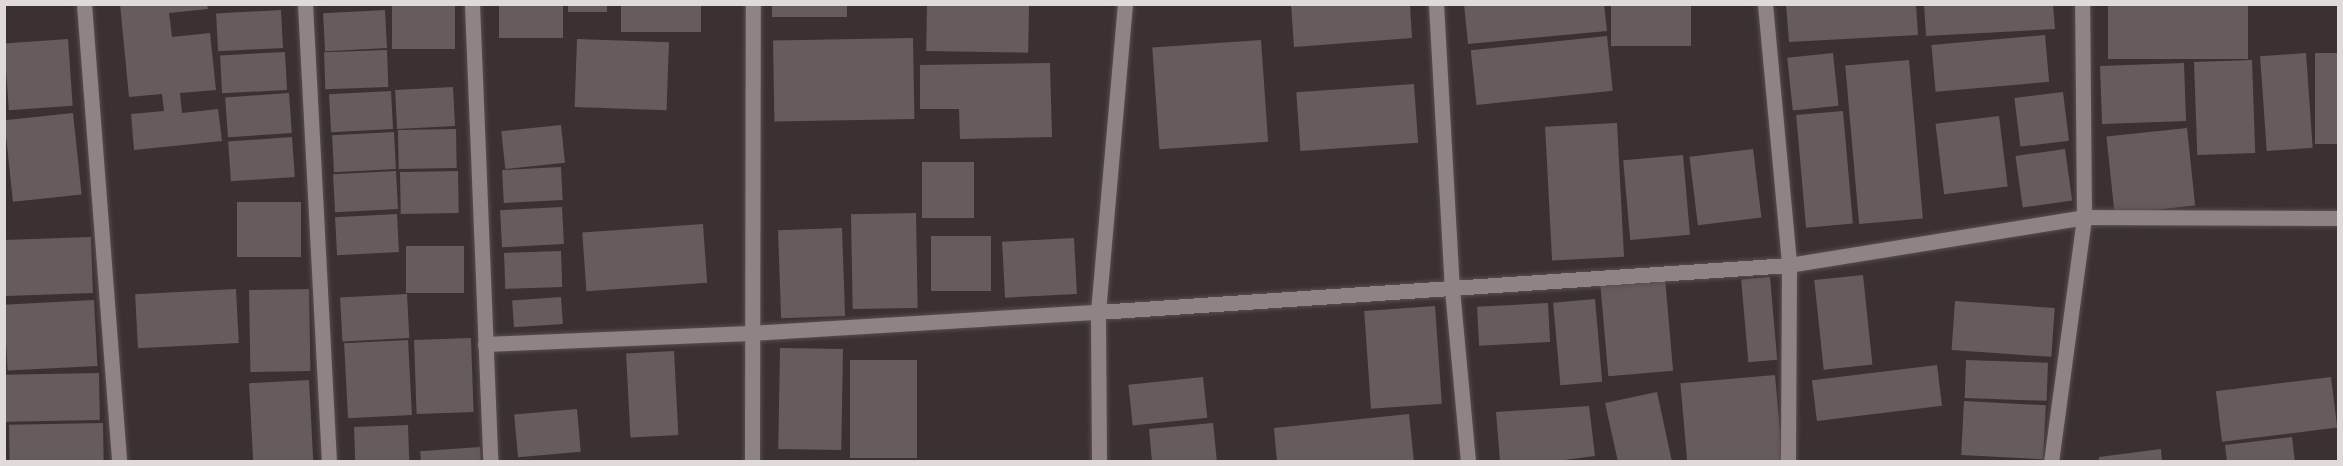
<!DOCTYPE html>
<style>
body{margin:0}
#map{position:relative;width:2343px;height:466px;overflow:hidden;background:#3b3131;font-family:"DejaVu Sans",sans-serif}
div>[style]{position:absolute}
.building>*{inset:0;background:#675c5c;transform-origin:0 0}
.roads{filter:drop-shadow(0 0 2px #574f4f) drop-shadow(0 0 2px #574f4f)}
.minor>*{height:15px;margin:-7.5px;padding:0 7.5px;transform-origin:7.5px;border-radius:7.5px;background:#8f8383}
span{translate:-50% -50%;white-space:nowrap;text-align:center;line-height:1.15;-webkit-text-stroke:4.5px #312727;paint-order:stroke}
.frame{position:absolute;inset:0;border:6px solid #e1dada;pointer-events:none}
</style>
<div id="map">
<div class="building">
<i style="clip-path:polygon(120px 4px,207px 4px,208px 9px,169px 13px,172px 37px,210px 33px,216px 90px,180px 93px,182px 113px,218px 109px,222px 141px,134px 150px,131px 114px,164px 111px,162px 94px,129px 97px)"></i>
<i style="left:392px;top:4px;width:63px;height:45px"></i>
<i style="left:499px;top:4px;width:64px;height:34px"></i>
<i style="left:568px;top:4px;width:39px;height:8px"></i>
<i style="left:621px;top:4px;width:80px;height:28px"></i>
<i style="left:927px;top:4px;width:102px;height:47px;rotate:1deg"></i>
<i style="clip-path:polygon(1291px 4px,1410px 4px,1412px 38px,1294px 47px)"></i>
<i style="clip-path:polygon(1464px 4px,1604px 4px,1607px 31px,1468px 44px)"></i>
<i style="left:1611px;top:4px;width:80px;height:42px"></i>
<i style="clip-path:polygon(1786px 4px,1916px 4px,1918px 35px,1789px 42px)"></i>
<i style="clip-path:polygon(1924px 4px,2053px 4px,2055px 29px,1926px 36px)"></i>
<i style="left:2108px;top:4px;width:140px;height:55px"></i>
<i style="left:772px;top:5px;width:75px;height:12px"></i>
<i style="left:281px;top:10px;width:38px;height:65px;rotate:87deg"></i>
<i style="left:385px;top:10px;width:38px;height:62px;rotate:87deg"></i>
<i style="left:2045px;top:35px;width:47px;height:114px;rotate:85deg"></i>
<i style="left:1607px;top:36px;width:55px;height:137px;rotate:84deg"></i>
<i style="left:913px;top:38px;width:81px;height:140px;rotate:89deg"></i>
<i style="left:68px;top:39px;width:67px;height:64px;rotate:86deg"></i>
<i style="left:577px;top:39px;width:92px;height:68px;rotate:2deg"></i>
<i style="left:1261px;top:40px;width:102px;height:109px;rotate:86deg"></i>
<i style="left:387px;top:50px;width:37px;height:63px;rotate:88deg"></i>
<i style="left:285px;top:52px;width:38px;height:65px;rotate:87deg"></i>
<i style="left:1833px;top:53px;width:53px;height:46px;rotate:84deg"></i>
<i style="left:2306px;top:53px;width:95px;height:46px;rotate:86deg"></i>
<i style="left:2315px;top:53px;width:23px;height:91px"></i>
<i style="left:1909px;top:60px;width:159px;height:64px;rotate:85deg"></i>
<i style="left:2252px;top:60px;width:93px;height:58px;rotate:88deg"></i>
<i style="clip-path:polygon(1050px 63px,1052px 137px,960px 139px,959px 109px,920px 109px,920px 65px)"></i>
<i style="left:2184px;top:63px;width:58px;height:84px;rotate:88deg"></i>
<i style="left:1414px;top:84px;width:59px;height:118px;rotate:86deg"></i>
<i style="left:453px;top:87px;width:39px;height:58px;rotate:87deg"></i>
<i style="left:391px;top:91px;width:38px;height:62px;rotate:87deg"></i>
<i style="left:2063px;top:92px;width:49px;height:49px;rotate:83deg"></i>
<i style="left:289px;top:93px;width:40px;height:64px;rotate:86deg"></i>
<i style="left:1843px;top:111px;width:113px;height:47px;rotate:85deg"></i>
<i style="left:73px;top:113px;width:82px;height:69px;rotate:84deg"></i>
<i style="left:1999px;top:116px;width:71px;height:64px;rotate:83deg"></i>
<i style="left:1617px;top:123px;width:134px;height:72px;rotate:87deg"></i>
<i style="left:561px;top:125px;width:38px;height:60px;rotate:84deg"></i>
<i style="left:2187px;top:128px;width:78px;height:81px;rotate:84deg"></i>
<i style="left:456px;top:129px;width:39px;height:58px;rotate:89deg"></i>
<i style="left:394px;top:132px;width:37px;height:62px;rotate:87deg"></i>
<i style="left:292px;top:137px;width:40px;height:64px;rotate:86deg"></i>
<i style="left:1753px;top:149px;width:69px;height:64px;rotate:83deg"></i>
<i style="left:2065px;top:149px;width:52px;height:50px;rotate:82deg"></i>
<i style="left:1683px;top:155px;width:80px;height:60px;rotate:85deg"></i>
<i style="left:922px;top:162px;width:52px;height:56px"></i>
<i style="left:561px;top:167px;width:33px;height:59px;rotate:87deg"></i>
<i style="left:396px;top:171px;width:38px;height:63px;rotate:87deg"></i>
<i style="left:458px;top:171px;width:42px;height:58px;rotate:89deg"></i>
<i style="left:237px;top:202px;width:64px;height:55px"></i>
<i style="left:562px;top:207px;width:37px;height:62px;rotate:87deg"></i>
<i style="left:916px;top:213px;width:95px;height:65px;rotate:89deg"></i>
<i style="left:397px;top:214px;width:38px;height:62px;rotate:87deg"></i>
<i style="left:703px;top:224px;width:59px;height:121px;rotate:86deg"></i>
<i style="left:842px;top:228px;width:88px;height:64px;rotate:88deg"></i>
<i style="left:991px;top:236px;width:55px;height:60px;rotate:90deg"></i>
<i style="left:91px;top:237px;width:56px;height:87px;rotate:88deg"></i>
<i style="left:1074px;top:238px;width:56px;height:72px;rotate:87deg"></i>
<i style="left:464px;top:246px;width:47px;height:58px;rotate:90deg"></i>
<i style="left:561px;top:251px;width:36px;height:57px;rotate:88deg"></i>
<i style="left:1863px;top:275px;width:90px;height:49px;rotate:84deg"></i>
<i style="left:1770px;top:277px;width:83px;height:29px;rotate:85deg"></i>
<i style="left:1665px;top:278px;width:93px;height:65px;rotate:85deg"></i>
<i style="left:236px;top:289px;width:54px;height:101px;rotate:87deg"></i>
<i style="left:309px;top:289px;width:82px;height:60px;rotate:89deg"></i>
<i style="left:407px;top:294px;width:44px;height:67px;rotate:87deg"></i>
<i style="left:561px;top:297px;width:27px;height:49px;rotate:86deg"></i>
<i style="left:1595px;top:299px;width:83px;height:42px;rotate:85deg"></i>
<i style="left:94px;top:300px;width:66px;height:90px;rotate:87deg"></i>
<i style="left:1955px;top:301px;width:100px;height:49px;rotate:4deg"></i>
<i style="left:1548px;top:303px;width:39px;height:71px;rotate:87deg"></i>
<i style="left:1435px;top:306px;width:98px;height:71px;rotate:86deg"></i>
<i style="left:471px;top:338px;width:74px;height:57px;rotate:88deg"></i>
<i style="left:408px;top:340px;width:75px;height:64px;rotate:87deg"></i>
<i style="left:780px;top:348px;width:63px;height:101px;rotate:1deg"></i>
<i style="left:674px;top:351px;width:84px;height:48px;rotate:87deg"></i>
<i style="left:850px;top:360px;width:67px;height:98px"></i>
<i style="left:1966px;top:360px;width:82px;height:38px;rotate:2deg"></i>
<i style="left:1937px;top:365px;width:41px;height:126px;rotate:83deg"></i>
<i style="left:99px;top:373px;width:47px;height:95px;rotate:89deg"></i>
<i style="left:1775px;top:375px;width:87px;height:95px;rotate:85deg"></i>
<i style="left:1203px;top:377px;width:41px;height:75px;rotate:84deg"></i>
<i style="left:2331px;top:377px;width:51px;height:116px;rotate:83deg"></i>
<i style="left:309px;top:380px;width:82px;height:60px;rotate:87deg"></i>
<i style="clip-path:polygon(1657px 392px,1672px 462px,1618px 462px,1605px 403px)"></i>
<i style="left:1964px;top:401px;width:82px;height:54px;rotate:3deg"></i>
<i style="clip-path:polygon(1589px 406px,1595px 456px,1549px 462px,1500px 462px,1496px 412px)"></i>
<i style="left:577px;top:409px;width:43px;height:63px;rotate:85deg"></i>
<i style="clip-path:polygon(1409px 414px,1414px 462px,1277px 462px,1274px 428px)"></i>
<i style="left:103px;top:423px;width:39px;height:94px;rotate:89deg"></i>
<i style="clip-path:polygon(1213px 423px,1217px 462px,1152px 462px,1149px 429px)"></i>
<i style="left:408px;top:425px;width:37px;height:54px;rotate:88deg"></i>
<i style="clip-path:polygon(2292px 437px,2295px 462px,2227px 462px,2225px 445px)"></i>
<i style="left:480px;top:447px;width:15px;height:60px;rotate:86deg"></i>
<i style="clip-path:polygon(2161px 449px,2162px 462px,2099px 462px,2099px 457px)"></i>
</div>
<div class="roads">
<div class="minor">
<i style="left:84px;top:4px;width:459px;rotate:85.6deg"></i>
<i style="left:305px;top:4px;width:459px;rotate:87deg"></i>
<i style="left:472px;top:4px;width:458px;rotate:87.7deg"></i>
<i style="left:1436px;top:4px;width:285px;rotate:86.8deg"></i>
<i style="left:1452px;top:289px;width:174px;rotate:84.7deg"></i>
<i style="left:1765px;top:4px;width:262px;rotate:84.7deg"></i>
<i style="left:1789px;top:265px;width:197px;rotate:90.3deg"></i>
<i style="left:485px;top:344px;width:265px;rotate:-2.4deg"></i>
<i style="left:750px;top:333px;width:349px;rotate:-3.5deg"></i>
<i style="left:1098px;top:312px;width:693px;rotate:-3.89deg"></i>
<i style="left:1789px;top:265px;width:299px;rotate:-9.2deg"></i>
<i style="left:2084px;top:217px;width:254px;rotate:0.2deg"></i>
<i style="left:752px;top:462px;width:458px;rotate:-89.9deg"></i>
<i style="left:1099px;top:462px;width:150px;rotate:-90.4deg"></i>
<i style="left:1098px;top:312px;width:309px;rotate:-85deg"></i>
<i style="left:2051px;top:462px;width:247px;rotate:-82.3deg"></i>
<i style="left:2084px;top:217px;width:213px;rotate:-90.5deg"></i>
</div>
</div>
<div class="frame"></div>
</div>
